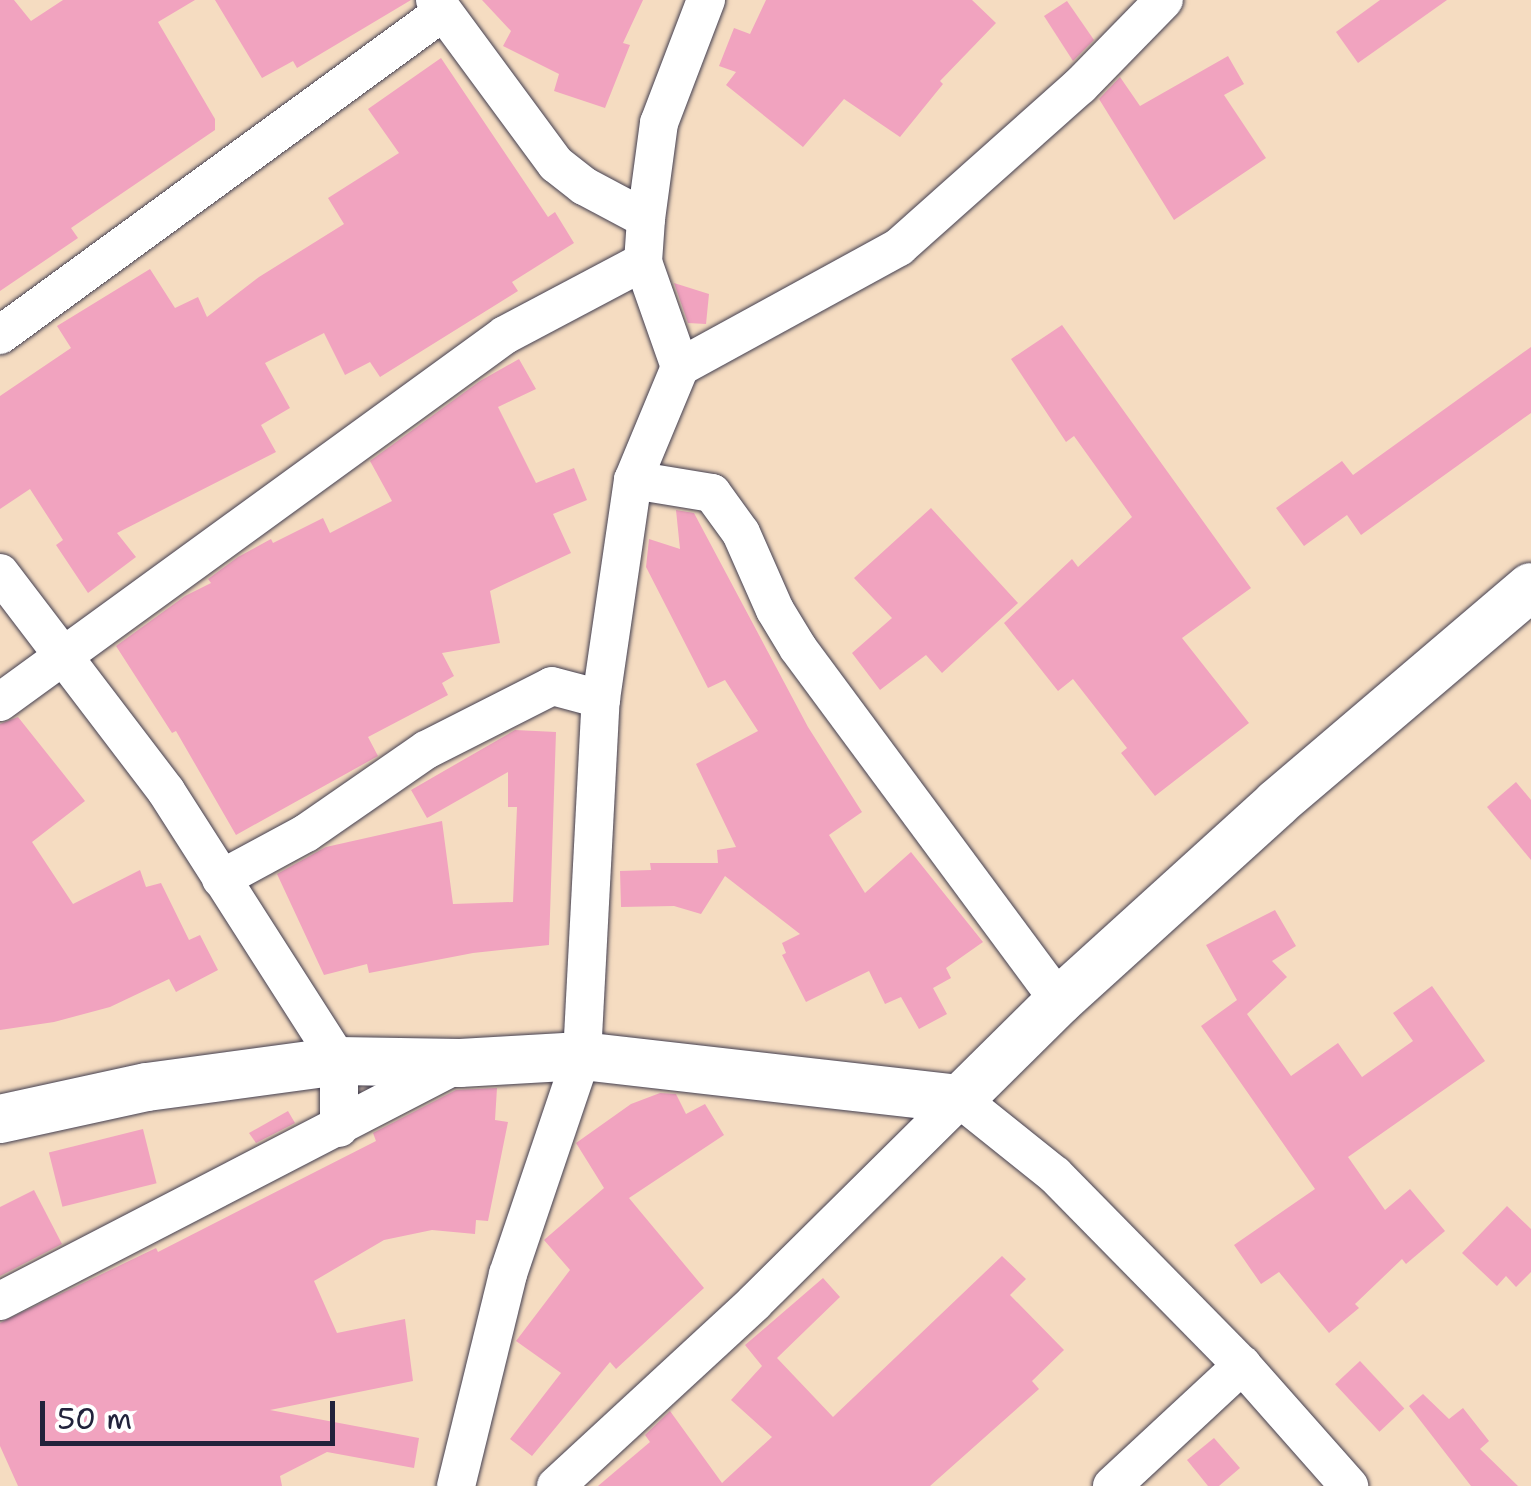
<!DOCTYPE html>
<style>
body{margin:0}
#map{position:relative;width:1531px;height:1486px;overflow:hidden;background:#f5dcc1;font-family:"Shantell Sans",sans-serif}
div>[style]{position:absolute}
.building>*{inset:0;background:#f1a3bf;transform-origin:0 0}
.roads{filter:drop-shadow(0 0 2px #423e4f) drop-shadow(0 0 2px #423e4f)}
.minor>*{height:38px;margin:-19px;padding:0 19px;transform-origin:19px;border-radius:19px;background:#fff}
.tertiary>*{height:48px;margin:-24px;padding:0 24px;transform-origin:24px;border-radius:24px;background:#fff}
span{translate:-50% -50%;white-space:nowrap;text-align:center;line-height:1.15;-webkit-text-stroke:10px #fff;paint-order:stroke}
.scale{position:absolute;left:40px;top:1401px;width:295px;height:45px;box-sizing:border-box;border:5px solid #22223b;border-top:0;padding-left:12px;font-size:30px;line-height:35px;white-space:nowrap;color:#22223b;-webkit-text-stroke:8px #fff;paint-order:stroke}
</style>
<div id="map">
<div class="building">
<i style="clip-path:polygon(0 0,14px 0,31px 21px,63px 0,195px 0,158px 22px,215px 119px,215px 130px,71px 228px,78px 238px,0 291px)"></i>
<i style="clip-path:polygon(215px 0,411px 0,297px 68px,293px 61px,262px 78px)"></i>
<i style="clip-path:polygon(482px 0,643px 0,623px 43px,630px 45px,605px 108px,554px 91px,559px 74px,503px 46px,511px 31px)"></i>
<i style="clip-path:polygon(766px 0,972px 0,996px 23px,940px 81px,943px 84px,900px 137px,844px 99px,803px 147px,726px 85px,736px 72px,719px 66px,734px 28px,750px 34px)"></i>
<i style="clip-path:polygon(1380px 0,1447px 0,1358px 63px,1336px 32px)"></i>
<i style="clip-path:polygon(1067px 1px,1094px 40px,1073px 61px,1044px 16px)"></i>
<i style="clip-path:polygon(1228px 56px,1244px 84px,1224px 95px,1266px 158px,1174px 220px,1099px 99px,1120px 77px,1140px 106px)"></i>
<i style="clip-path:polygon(441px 58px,548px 217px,555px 212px,574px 243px,512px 282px,518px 291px,380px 377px,370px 362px,345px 375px,324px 333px,265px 363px,290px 408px,261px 425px,276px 452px,117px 533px,136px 557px,88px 593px,56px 545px,63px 540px,30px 489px,0 509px,0 396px,71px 348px,57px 326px,150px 269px,175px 308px,198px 297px,207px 317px,259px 277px,344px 224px,328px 198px,399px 153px,368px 109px)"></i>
<i style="clip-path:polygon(674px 283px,709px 294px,706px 324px,688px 323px)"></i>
<i style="clip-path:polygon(1062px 325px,1251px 588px,1182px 638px,1249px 723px,1155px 796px,1121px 753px,1127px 748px,1073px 679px,1058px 691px,1004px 623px,1072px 559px,1078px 567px,1132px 517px,1074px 436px,1066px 442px,1011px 359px)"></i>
<i style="clip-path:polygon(1531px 347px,1531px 413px,1361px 535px,1347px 515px,1304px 546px,1276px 508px,1342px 461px,1353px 475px)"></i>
<i style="clip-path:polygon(519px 359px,536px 389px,498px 407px,536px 483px,574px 468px,587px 500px,553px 514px,571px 553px,490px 591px,500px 643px,442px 653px,454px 676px,442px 683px,448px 695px,368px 737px,378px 756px,236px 835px,176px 731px,172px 733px,116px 646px,185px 596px,211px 583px,208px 579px,238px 557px,271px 539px,273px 543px,323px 518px,330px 533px,392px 501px,370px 461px,480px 381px)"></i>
<i style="clip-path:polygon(931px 508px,1018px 603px,942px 673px,926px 655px,880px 690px,852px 653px,892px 618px,854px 578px)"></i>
<i style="clip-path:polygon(676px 510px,694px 513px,808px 727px,862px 812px,829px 835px,865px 893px,911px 852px,983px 942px,946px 968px,951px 978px,933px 988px,947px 1014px,919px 1029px,901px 997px,885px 1004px,869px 971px,806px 1002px,782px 955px,786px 953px,782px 943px,800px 934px,725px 876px,701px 914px,674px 906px,621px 907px,620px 871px,651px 870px,650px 863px,718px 863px,717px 850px,736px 847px,696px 764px,758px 731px,725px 680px,708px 688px,646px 567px,649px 539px,680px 549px)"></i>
<i style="clip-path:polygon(18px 717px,85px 801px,32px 842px,73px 904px,140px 870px,146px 887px,161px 883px,189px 940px,200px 935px,218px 970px,176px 992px,169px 979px,110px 1007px,54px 1022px,0 1030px,0 724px)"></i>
<i style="clip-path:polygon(515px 730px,556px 732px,549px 945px,473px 953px,369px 973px,367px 964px,324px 975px,277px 874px,326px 847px,442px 821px,453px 904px,513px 902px,517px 807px,508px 807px,508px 772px,427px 818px,411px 790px)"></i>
<i style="clip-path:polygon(1516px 782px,1531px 800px,1531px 860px,1487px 807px)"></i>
<i style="clip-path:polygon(1275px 910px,1296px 946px,1272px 961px,1287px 977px,1247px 1014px,1291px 1076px,1338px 1043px,1362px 1077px,1413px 1041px,1393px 1013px,1432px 986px,1485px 1061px,1348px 1157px,1385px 1210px,1410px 1189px,1445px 1231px,1406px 1264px,1402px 1259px,1355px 1304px,1359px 1308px,1329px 1333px,1279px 1272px,1261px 1284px,1234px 1245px,1315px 1189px,1201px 1026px,1237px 1000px,1206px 945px)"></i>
<i style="clip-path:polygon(497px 1088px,495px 1120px,508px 1122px,488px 1221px,476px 1220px,475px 1234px,432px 1230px,384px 1240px,314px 1281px,337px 1333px,405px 1319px,413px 1381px,270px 1410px,419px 1438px,414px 1468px,327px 1452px,280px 1476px,282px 1486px,18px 1486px,0 1446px,0 1323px,156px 1248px,158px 1252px,376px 1141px,373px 1133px,456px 1090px)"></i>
<i style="clip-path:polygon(660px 1093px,676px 1094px,686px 1114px,705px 1104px,724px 1135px,629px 1198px,704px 1288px,616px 1369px,610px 1362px,532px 1456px,510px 1439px,561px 1373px,516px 1341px,570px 1270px,544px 1240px,604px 1188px,576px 1143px,631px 1104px)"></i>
<i style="clip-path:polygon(288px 1111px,295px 1123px,256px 1143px,249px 1133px)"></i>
<i style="left:143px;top:1129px;width:56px;height:97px;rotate:76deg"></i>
<i style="clip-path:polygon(34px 1190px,62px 1244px,0 1276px,0 1207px)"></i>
<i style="clip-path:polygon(1507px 1206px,1531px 1229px,1531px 1272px,1516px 1287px,1506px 1276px,1497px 1286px,1462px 1253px)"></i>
<i style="clip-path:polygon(1002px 1256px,1026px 1279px,1010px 1295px,1064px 1350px,1032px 1381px,1039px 1389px,930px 1486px,598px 1486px,650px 1442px,645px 1435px,670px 1411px,722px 1483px,772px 1437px,731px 1400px,762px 1366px,745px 1345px,823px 1278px,840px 1297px,777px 1358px,833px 1417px)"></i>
<i style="left:1360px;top:1361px;width:65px;height:34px;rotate:47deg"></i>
<i style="clip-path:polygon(1423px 1394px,1449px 1419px,1463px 1408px,1489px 1441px,1480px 1449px,1518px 1486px,1471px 1486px,1409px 1406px)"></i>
<i style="clip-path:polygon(1214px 1438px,1240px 1468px,1219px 1486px,1208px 1486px,1187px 1460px)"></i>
</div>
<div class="roads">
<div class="minor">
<i style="left:435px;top:0;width:204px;rotate:53.6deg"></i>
<i style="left:556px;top:164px;width:36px;rotate:38deg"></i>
<i style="left:584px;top:186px;width:70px;rotate:28deg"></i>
<i style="left:0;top:335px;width:548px;rotate:-36.1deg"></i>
<i style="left:680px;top:367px;width:250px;rotate:-28.7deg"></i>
<i style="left:899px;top:247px;width:242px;rotate:-41.7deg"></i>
<i style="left:1080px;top:86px;width:120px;rotate:-45.7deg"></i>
<i style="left:633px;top:480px;width:80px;rotate:9.3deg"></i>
<i style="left:712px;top:493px;width:49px;rotate:54.1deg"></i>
<i style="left:741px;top:533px;width:84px;rotate:66.2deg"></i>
<i style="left:775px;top:610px;width:44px;rotate:58.8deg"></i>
<i style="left:798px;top:648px;width:439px;rotate:53.5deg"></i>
<i style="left:0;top:573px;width:274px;rotate:52.7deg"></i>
<i style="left:166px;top:791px;width:321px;rotate:57.4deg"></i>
<i style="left:339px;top:1061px;width:67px;rotate:90deg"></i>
<i style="left:0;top:702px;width:624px;rotate:-36.01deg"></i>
<i style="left:505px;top:335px;width:156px;rotate:-27.9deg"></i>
<i style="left:221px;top:879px;width:97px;rotate:-28.4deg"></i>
<i style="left:306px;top:833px;width:146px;rotate:-34.7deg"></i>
<i style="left:426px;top:750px;width:141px;rotate:-26.9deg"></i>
<i style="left:552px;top:686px;width:51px;rotate:14.9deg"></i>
<i style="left:0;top:1301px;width:518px;rotate:-27.36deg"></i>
<i style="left:456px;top:1486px;width:218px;rotate:-76.2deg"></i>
<i style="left:508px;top:1274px;width:230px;rotate:-71.3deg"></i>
<i style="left:582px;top:1056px;width:358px;rotate:-87deg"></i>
<i style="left:601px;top:699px;width:221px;rotate:-81.7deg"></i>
<i style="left:633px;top:480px;width:122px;rotate:-67.4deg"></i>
<i style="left:680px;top:367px;width:111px;rotate:-109.4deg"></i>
<i style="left:643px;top:262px;width:43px;rotate:-86deg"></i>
<i style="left:646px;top:219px;width:97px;rotate:-82.3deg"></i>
<i style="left:659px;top:123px;width:132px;rotate:-69.1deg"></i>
<i style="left:556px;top:1486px;width:270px;rotate:-42.7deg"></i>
<i style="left:754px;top:1303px;width:290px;rotate:-44.7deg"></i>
<i style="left:960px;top:1099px;width:122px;rotate:38.7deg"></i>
<i style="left:1055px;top:1175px;width:267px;rotate:45.5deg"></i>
<i style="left:1242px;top:1365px;width:162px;rotate:48.5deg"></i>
<i style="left:1112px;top:1486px;width:178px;rotate:-42.9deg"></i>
</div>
<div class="tertiary">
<i style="left:0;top:1119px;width:150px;rotate:-12.3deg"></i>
<i style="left:147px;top:1087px;width:194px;rotate:-7.7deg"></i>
<i style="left:339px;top:1061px;width:121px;rotate:0.9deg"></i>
<i style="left:460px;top:1063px;width:122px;rotate:-3.3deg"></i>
<i style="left:582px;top:1056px;width:380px;rotate:6.5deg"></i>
<i style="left:960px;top:1099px;width:139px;rotate:-44.7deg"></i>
<i style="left:1059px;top:1001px;width:294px;rotate:-42.2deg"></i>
<i style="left:1277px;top:803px;width:333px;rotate:-40.4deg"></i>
</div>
</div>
<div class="scale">50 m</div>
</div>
